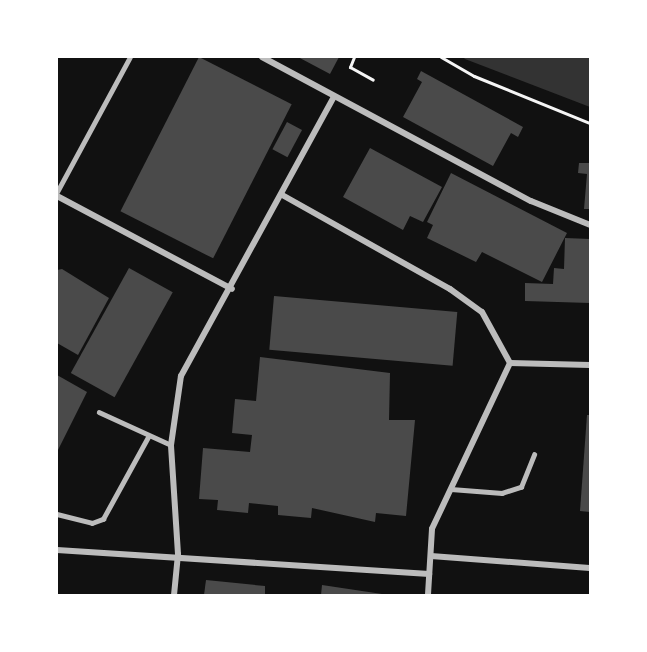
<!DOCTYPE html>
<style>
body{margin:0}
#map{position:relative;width:647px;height:652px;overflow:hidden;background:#111;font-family:"PT Sans Narrow",sans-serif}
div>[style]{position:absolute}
.water>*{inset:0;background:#333}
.building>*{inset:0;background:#4a4a4a;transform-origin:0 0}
.path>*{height:3px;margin:-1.5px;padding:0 1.5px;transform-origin:1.5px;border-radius:1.5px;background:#f5f5f5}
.service>*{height:4.5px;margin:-2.25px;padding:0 2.25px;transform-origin:2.25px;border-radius:2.25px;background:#bcbcbc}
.minor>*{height:6px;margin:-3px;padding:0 3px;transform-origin:3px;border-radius:3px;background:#bcbcbc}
span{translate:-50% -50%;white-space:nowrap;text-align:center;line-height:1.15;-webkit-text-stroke:6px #fff;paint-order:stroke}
.frame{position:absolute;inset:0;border:58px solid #fff;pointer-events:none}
</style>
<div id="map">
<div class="water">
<i style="clip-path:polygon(463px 57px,590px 57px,590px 107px,465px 59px)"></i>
</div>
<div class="building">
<i style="left:199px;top:57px;width:104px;height:173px;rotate:27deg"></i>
<i style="clip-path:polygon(298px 57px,339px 57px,330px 74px)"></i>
<i style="clip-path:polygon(421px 71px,523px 127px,518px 137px,511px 133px,493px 166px,403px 117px,422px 82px,417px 79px)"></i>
<i style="left:287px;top:122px;width:17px;height:31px;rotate:28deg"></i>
<i style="clip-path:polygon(370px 148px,442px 187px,423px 222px,410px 216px,403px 230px,343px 197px)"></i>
<i style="clip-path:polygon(579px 163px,590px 163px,590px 209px,584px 209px,587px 174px,578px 173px)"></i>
<i style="clip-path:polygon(451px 173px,567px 233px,542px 282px,482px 252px,476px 262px,427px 238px,433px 225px,427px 222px)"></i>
<i style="clip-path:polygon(565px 238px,590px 239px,590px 303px,525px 301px,525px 283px,553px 284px,554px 268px,564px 269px)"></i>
<i style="left:129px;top:268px;width:50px;height:120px;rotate:29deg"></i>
<i style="clip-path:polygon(62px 269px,109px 298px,78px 355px,57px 343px,57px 270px)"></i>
<i style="left:274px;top:296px;width:184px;height:54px;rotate:5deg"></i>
<i style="clip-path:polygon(260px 357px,390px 373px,389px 420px,415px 420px,406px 516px,376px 513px,375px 522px,312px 508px,311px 518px,278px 515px,278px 506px,249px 503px,248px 513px,217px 510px,218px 500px,199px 499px,203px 448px,250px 452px,252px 435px,232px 433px,235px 399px,256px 401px)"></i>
<i style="clip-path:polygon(57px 375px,87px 392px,57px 452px)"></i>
<i style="clip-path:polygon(587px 415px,590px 415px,590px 512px,580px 511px)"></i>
<i style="clip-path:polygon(206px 580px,265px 586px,265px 595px,204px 595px)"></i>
<i style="clip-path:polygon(322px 585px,382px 594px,382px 595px,321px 595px)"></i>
</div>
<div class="path">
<i style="left:354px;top:57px;width:11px;rotate:112deg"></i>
<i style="left:350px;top:67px;width:26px;rotate:29deg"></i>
<i style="left:441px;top:57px;width:38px;rotate:30deg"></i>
<i style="left:474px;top:76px;width:125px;rotate:22.1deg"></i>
</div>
<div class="service">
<i style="left:57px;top:192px;width:153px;rotate:-61.6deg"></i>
<i style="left:99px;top:412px;width:79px;rotate:24.6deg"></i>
<i style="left:451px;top:489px;width:51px;rotate:4.5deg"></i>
<i style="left:502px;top:493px;width:20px;rotate:-18deg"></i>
<i style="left:521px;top:487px;width:35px;rotate:-68deg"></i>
<i style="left:57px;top:514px;width:36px;rotate:14deg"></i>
<i style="left:92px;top:523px;width:12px;rotate:-20deg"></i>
<i style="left:103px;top:519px;width:94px;rotate:-61.2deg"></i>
</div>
<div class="minor">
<i style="left:262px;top:57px;width:305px;rotate:28.2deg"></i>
<i style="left:531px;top:201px;width:64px;rotate:22.1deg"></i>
<i style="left:57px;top:196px;width:198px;rotate:28deg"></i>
<i style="left:284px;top:196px;width:190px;rotate:29.3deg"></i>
<i style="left:450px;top:289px;width:39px;rotate:36deg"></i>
<i style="left:482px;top:312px;width:58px;rotate:61.2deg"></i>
<i style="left:510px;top:363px;width:183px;rotate:115.2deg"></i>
<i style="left:432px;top:529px;width:66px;rotate:93.5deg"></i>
<i style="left:510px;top:363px;width:80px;rotate:1.4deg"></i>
<i style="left:57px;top:550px;width:373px;rotate:3.7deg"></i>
<i style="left:431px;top:556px;width:159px;rotate:4.3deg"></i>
<i style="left:174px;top:595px;width:41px;rotate:-84.4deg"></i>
<i style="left:178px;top:554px;width:109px;rotate:-93.7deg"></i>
<i style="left:171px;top:445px;width:70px;rotate:-81.8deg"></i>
<i style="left:181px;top:376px;width:318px;rotate:-61.3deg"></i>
</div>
<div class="frame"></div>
</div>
